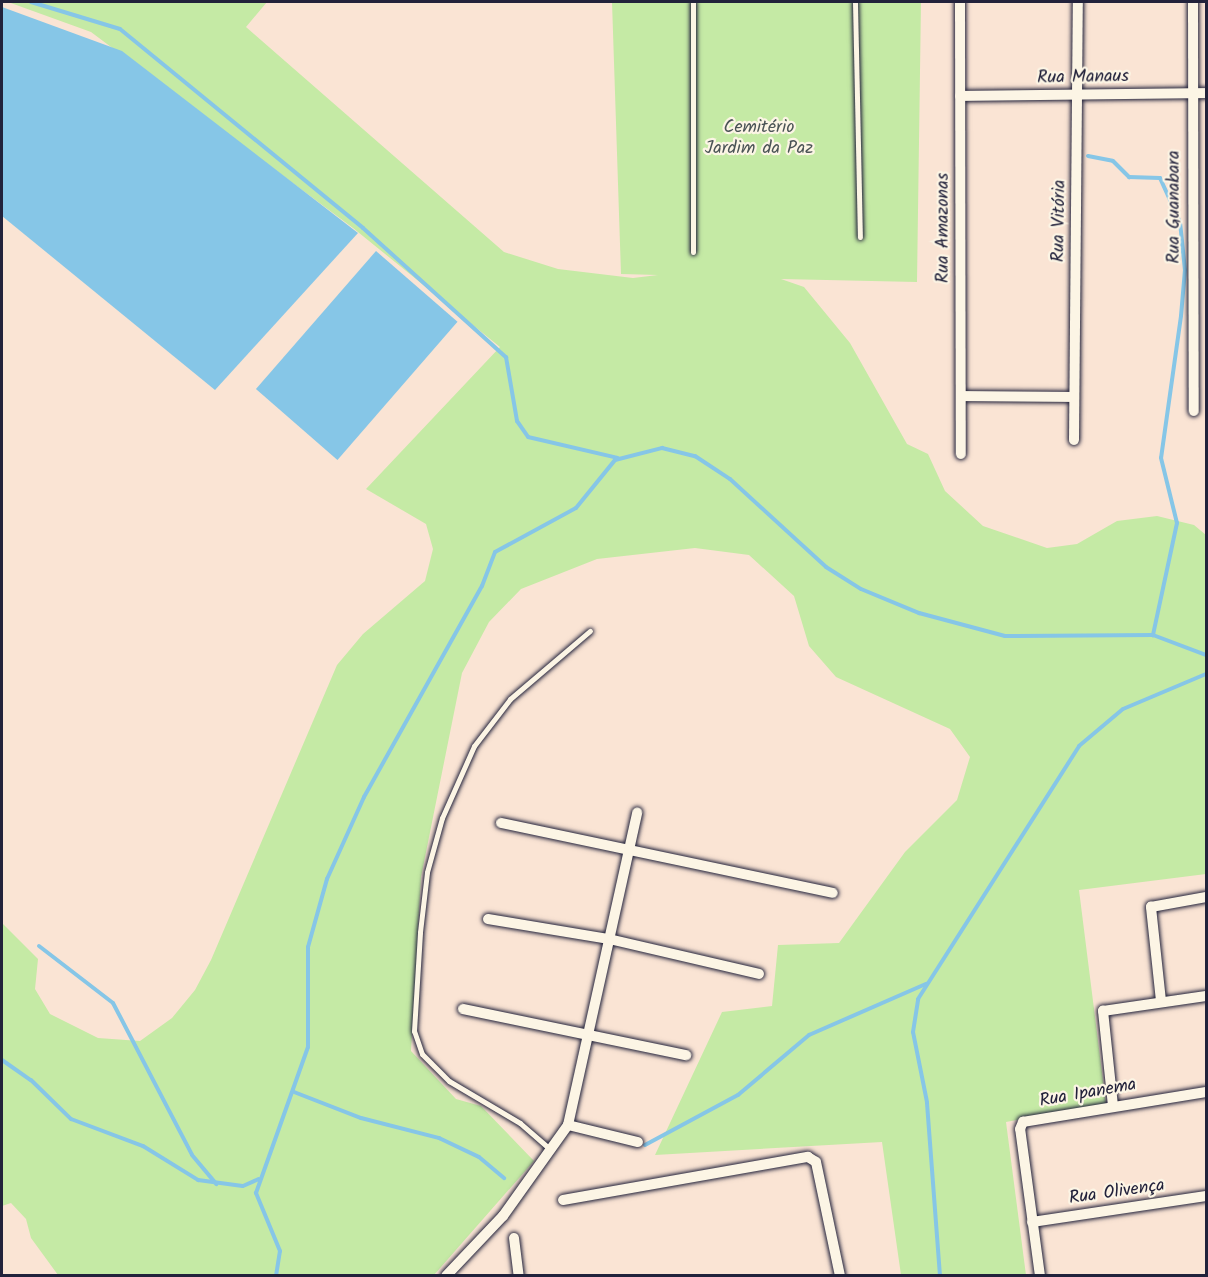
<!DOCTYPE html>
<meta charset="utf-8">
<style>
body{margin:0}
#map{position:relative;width:1208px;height:1277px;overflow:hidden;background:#fae4d4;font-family:Kalam,sans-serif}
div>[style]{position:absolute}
.green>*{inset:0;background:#c5eaa5}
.water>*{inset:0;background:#86c6e7;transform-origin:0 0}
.stream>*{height:4px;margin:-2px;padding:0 2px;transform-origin:2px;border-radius:2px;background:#86c6e7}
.roads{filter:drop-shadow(0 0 2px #22223b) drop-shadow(0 0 2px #22223b)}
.lane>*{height:5px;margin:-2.5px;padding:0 2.5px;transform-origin:2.5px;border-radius:2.5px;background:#fcf5e5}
.street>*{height:10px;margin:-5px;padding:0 5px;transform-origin:5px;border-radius:5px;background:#fcf5e5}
span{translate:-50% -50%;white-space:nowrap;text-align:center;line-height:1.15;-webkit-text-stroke:4.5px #fcf5e5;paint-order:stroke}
.street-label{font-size:18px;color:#22223b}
.park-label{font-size:18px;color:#4b5456}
.frame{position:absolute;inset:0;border:3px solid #22223b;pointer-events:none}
</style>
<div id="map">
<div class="green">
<i style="clip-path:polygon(8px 2px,267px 2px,246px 27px,504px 252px,558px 269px,633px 278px,658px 275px,621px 274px,612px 2px,921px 2px,917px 282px,781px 279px,804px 287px,850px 343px,907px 444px,928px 454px,945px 491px,983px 526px,1047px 548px,1077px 544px,1117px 521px,1157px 516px,1194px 525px,1206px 535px,1206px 874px,1079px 890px,1106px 1104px,1006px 1122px,1026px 1275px,901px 1275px,882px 1142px,655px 1155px,722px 1012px,772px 1006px,778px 945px,839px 943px,905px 852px,957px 800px,970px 757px,950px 729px,836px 677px,809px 646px,794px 596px,749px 555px,695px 548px,597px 559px,521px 589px,489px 622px,462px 673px,421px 877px,411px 1051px,456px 1099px,481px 1106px,534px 1161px,434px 1275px,58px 1275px,31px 1238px,26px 1219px,11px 1203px,2px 1206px,2px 923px,38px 959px,35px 989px,50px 1014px,98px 1038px,140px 1041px,172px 1018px,195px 990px,211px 960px,337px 665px,363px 634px,425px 581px,433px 549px,426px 524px,366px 489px,500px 347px,353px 228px,91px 32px)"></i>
</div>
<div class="water">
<i style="clip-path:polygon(2px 7px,122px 51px,358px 233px,215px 390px,2px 216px)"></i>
<i style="left:376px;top:251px;width:108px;height:183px;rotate:41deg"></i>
</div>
<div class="stream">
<i style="left:31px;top:2px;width:93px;rotate:16.9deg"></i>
<i style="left:120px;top:29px;width:314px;rotate:39.3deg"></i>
<i style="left:363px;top:228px;width:193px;rotate:42.1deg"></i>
<i style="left:506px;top:357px;width:65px;rotate:80.2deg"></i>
<i style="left:517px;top:421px;width:19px;rotate:55deg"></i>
<i style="left:528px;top:437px;width:92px;rotate:13.1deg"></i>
<i style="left:1088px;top:156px;width:25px;rotate:11deg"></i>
<i style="left:1113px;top:161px;width:23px;rotate:45deg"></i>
<i style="left:1129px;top:177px;width:31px;rotate:2deg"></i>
<i style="left:1160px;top:178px;width:48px;rotate:65.6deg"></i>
<i style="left:1180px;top:222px;width:48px;rotate:84.1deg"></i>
<i style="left:1185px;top:270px;width:46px;rotate:95deg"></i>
<i style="left:1181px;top:316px;width:143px;rotate:98deg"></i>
<i style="left:1161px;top:458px;width:67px;rotate:76.2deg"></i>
<i style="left:1177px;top:523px;width:115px;rotate:102.1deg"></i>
<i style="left:39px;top:946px;width:93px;rotate:37.6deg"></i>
<i style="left:113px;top:1003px;width:171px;rotate:62.5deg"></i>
<i style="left:192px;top:1155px;width:38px;rotate:50deg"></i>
<i style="left:2px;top:1060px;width:35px;rotate:35deg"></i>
<i style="left:31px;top:1080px;width:56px;rotate:44.3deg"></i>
<i style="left:71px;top:1119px;width:77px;rotate:20.6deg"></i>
<i style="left:143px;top:1146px;width:65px;rotate:31.7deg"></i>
<i style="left:198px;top:1180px;width:45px;rotate:7.6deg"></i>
<i style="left:243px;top:1186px;width:17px;rotate:-24deg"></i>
<i style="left:294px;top:1092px;width:72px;rotate:21.2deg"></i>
<i style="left:361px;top:1118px;width:81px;rotate:14.4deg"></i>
<i style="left:439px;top:1138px;width:44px;rotate:25.4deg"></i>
<i style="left:479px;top:1157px;width:33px;rotate:40deg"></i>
<i style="left:645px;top:1145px;width:106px;rotate:-28.3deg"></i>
<i style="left:738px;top:1095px;width:93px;rotate:-40.2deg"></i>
<i style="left:809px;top:1035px;width:128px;rotate:-23.6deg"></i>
<i style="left:276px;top:1276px;width:25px;rotate:-81deg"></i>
<i style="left:280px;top:1251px;width:63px;rotate:-112.5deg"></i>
<i style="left:256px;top:1193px;width:155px;rotate:-70.4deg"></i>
<i style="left:308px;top:1047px;width:100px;rotate:-90deg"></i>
<i style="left:308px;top:947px;width:71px;rotate:-74.4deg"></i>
<i style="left:327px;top:879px;width:90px;rotate:-65.7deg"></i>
<i style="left:364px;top:797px;width:242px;rotate:-60.8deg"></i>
<i style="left:482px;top:586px;width:36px;rotate:-69deg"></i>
<i style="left:495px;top:552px;width:92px;rotate:-28.5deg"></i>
<i style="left:576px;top:508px;width:62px;rotate:-50.9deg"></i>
<i style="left:615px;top:460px;width:49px;rotate:-14.3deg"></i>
<i style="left:662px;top:448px;width:34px;rotate:14deg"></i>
<i style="left:695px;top:456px;width:42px;rotate:33.3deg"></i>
<i style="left:730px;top:479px;width:130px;rotate:42.5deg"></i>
<i style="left:826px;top:567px;width:41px;rotate:32.2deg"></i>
<i style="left:861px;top:589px;width:63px;rotate:22.5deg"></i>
<i style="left:919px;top:613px;width:89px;rotate:15deg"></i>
<i style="left:1005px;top:636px;width:148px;rotate:-0.4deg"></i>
<i style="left:1153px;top:635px;width:57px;rotate:20.7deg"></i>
<i style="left:940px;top:1276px;width:174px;rotate:-94.3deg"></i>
<i style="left:927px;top:1102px;width:71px;rotate:-101.3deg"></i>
<i style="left:913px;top:1032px;width:33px;rotate:-81deg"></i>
<i style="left:918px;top:999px;width:300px;rotate:-57.5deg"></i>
<i style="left:1079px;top:746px;width:57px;rotate:-40.1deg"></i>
<i style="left:1123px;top:709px;width:90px;rotate:-22.9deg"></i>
</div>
<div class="roads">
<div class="lane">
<i style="left:693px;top:2px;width:250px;rotate:90deg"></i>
<i style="left:855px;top:2px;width:235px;rotate:88.8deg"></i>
<i style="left:551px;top:1150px;width:41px;rotate:-138.9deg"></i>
<i style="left:520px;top:1123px;width:82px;rotate:-149.4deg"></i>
<i style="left:449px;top:1081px;width:38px;rotate:-135deg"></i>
<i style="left:422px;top:1054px;width:24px;rotate:-109deg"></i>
<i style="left:414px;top:1031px;width:99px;rotate:-86.5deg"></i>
<i style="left:420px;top:932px;width:60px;rotate:-83.3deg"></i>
<i style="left:427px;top:872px;width:56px;rotate:-74.5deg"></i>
<i style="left:442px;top:818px;width:79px;rotate:-66deg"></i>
<i style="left:474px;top:746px;width:59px;rotate:-52.5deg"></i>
<i style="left:510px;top:699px;width:105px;rotate:-40.4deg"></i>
</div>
<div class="street">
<i style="left:960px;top:2px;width:452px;rotate:89.9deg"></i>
<i style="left:1193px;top:2px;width:409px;rotate:89.9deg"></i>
<i style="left:960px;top:96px;width:246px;rotate:-0.7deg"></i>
<i style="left:961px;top:396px;width:113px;rotate:0.5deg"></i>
<i style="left:1074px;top:440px;width:438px;rotate:-89.5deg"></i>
<i style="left:501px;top:823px;width:339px;rotate:11.9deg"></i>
<i style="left:488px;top:919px;width:123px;rotate:9.4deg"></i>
<i style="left:609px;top:939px;width:154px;rotate:13.1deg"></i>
<i style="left:1161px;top:1001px;width:95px;rotate:-96.1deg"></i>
<i style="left:1151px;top:907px;width:56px;rotate:-10.3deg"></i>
<i style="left:463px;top:1009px;width:228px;rotate:11.7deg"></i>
<i style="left:1113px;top:1106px;width:96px;rotate:-96deg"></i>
<i style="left:1103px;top:1011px;width:104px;rotate:-8.3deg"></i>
<i style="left:568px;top:1125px;width:72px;rotate:13.7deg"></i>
<i style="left:563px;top:1200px;width:249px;rotate:-10deg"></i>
<i style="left:808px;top:1157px;width:9px;rotate:32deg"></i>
<i style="left:816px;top:1162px;width:116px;rotate:78.1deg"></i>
<i style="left:1032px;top:1222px;width:176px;rotate:-8.5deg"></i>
<i style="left:514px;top:1238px;width:38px;rotate:83deg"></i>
<i style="left:446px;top:1276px;width:83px;rotate:-46.5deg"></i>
<i style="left:503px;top:1216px;width:112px;rotate:-54.5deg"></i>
<i style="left:568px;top:1125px;width:320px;rotate:-77.5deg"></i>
<i style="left:1040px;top:1276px;width:148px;rotate:-97.7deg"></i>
<i style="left:1020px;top:1129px;width:8px;rotate:-67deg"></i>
<i style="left:1023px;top:1122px;width:185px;rotate:-9.3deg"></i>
</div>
</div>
<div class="street-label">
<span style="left:1083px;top:78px;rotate:-1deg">Rua Manaus</span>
<span style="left:1175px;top:207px;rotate:-90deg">Rua Guanabara</span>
<span style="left:1060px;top:221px;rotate:-89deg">Rua Vitória</span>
<span style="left:944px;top:228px;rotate:-90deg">Rua Amazonas</span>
<span style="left:1088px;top:1094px;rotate:-10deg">Rua Ipanema</span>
<span style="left:1117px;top:1193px;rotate:-8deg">Rua Olivença</span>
</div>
<div class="park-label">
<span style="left:759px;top:139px">Cemitério<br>Jardim da Paz</span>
</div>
<div class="frame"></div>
</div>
